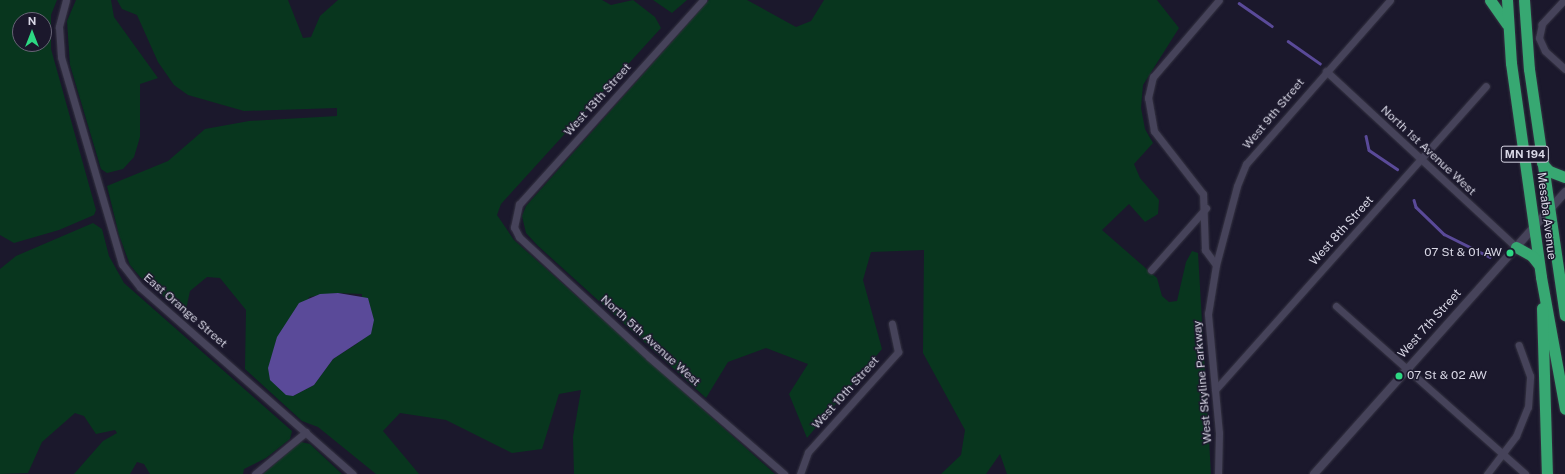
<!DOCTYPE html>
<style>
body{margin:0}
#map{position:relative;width:1565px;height:474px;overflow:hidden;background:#1b182c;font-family:"Public Sans",sans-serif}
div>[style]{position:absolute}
.green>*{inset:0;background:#08361e}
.water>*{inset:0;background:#5a4a99}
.stream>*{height:2.5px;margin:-1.25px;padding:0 1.25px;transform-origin:1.25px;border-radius:1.25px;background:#5a4a99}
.roads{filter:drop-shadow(0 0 1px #353342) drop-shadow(0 0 1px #353342)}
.minor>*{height:7px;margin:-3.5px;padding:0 3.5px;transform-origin:3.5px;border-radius:3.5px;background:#46435a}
.tertiary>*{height:8px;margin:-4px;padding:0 4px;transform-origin:4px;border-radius:4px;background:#46435a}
.trunk>*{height:11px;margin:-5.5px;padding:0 5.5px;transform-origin:5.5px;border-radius:5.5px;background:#37a872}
.dots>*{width:11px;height:11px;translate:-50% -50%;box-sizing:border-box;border:2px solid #1b182c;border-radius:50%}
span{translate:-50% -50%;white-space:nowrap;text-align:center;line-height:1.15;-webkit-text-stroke:3px #1b182c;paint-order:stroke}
.shield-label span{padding:1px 3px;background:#1b182c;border:1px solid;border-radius:3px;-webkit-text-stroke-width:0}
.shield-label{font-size:11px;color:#d9d8e6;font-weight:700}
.street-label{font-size:12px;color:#d9d8e6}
.poi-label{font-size:12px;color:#d9d8e6}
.right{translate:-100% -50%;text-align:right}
.left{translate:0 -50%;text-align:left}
.north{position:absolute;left:12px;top:12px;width:40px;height:40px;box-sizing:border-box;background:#1b182c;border:1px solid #676576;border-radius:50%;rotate:0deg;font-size:11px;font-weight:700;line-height:16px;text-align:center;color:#d9d8e6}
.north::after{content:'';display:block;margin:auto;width:14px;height:18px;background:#2dd883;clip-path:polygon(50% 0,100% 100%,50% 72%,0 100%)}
</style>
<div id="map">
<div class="green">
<i style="clip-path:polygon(evenodd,0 0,57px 0,51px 15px,51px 49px,96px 210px,94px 215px,59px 230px,14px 243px,0 235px,0 0,20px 20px,44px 20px,44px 44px,20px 44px,20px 20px)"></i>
<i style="clip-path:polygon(76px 0,111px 0,114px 17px,158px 78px,140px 84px,140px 137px,134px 157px,123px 169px,107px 173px,101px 169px,70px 65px,67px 21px)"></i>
<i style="clip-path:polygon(evenodd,117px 0,288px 0,303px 38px,311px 37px,320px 16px,338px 0,602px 0,611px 5px,633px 0,655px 17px,661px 28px,501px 204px,497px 215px,514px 240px,775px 474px,574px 474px,573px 437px,581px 390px,559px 394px,542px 449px,512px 453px,446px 420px,400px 413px,383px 431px,419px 474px,376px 474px,318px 427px,302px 421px,245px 369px,246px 310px,220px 278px,207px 277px,190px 291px,185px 314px,141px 278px,130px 265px,119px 235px,107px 186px,168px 161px,205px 129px,249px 121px,337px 116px,337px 108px,244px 111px,188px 95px,174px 85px,158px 62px,137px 15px,122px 9px,117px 0,338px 293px,362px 294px,358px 343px,333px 359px,314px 385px,293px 396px,309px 297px,338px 293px)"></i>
<i style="clip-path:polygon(653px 0,687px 0,672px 13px)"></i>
<i style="clip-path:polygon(709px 0,747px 0,796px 27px,811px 21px,824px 0,1157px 0,1179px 28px,1143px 85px,1141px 108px,1145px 129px,1153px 143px,1134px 164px,1140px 178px,1159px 200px,1158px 214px,1145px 222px,1129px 204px,1102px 230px,1157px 278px,1162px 296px,1169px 302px,1177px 301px,1186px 262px,1192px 251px,1198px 253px,1211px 474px,1007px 474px,1000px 454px,986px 474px,941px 474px,961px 455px,965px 430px,923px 353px,924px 250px,871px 252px,863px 280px,882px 349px,807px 438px,789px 394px,808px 364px,766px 348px,728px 362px,706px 398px,537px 245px,526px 233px,522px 216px,526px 206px)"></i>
<i style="clip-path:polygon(93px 223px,102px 229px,109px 256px,124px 283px,292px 431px,290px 439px,266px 458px,244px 469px,243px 474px,150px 474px,144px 464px,137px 462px,130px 474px,74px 474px,103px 441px,117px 433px,115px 430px,96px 434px,84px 416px,75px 413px,42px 442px,28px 473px,0 474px,0 269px,16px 256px)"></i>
<i style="clip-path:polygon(301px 442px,310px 444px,342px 474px,263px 474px)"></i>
</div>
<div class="water">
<i style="clip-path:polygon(338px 293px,368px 298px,374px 320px,371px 334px,333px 359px,314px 385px,293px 396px,286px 395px,270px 380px,268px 368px,277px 337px,299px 303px,320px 294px)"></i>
</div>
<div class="stream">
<i style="left:1239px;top:3px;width:40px;rotate:34.9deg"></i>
<i style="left:1288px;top:41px;width:39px;rotate:35deg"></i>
<i style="left:1366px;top:136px;width:14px;rotate:78deg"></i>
<i style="left:1369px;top:150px;width:34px;rotate:34deg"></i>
<i style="left:1414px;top:200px;width:7px;rotate:74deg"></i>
<i style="left:1416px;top:207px;width:39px;rotate:44deg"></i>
<i style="left:1444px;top:234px;width:51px;rotate:26.6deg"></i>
</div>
<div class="roads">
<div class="minor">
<i style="left:66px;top:0;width:28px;rotate:105deg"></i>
<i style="left:59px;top:27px;width:30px;rotate:86deg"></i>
<i style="left:61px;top:57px;width:216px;rotate:73.6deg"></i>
<i style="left:122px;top:264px;width:29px;rotate:52deg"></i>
<i style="left:140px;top:287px;width:283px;rotate:41.3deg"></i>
<i style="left:703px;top:0;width:275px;rotate:132deg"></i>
<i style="left:519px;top:204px;width:24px;rotate:102deg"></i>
<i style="left:514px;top:227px;width:11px;rotate:63deg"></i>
<i style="left:519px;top:237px;width:177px;rotate:42.7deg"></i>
<i style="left:649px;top:357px;width:179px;rotate:40.9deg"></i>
<i style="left:1564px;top:0;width:33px;rotate:133deg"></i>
<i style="left:1542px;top:24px;width:14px;rotate:102deg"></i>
<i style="left:1539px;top:38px;width:14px;rotate:65deg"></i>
<i style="left:1545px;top:51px;width:27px;rotate:42deg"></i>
<i style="left:1326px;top:71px;width:259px;rotate:42.8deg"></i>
<i style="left:1216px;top:265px;width:19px;rotate:-126deg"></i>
<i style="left:1205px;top:250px;width:56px;rotate:-92deg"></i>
<i style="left:1203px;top:194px;width:80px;rotate:-127.9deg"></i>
<i style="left:1154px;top:131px;width:34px;rotate:-100deg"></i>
<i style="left:1148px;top:98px;width:22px;rotate:-77deg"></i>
<i style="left:1153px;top:77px;width:101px;rotate:-49.4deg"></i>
<i style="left:1151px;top:270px;width:83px;rotate:-48.4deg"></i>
<i style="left:1336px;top:306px;width:253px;rotate:41.6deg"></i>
<i style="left:1215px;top:390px;width:407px;rotate:-48.3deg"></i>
<i style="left:255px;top:474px;width:66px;rotate:-39.5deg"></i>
<i style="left:800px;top:474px;width:23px;rotate:-70deg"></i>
<i style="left:808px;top:452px;width:135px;rotate:-48deg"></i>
<i style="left:898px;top:352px;width:29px;rotate:-102deg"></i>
<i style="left:1218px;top:474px;width:41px;rotate:-88.6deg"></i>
<i style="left:1219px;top:433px;width:120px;rotate:-95.3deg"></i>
<i style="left:1208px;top:314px;width:50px;rotate:-80.7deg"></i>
<i style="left:1216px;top:265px;width:82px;rotate:-75.1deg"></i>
<i style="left:1237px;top:186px;width:24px;rotate:-68deg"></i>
<i style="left:1246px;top:164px;width:218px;rotate:-48.7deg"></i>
<i style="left:1487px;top:474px;width:48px;rotate:-52.7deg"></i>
<i style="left:1516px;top:436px;width:31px;rotate:-68deg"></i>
<i style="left:1528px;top:407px;width:31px;rotate:-86deg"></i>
<i style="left:1530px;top:376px;width:33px;rotate:-110deg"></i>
</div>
<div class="tertiary">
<i style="left:1314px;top:474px;width:378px;rotate:-48.3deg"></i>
</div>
<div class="trunk">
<i style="left:1490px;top:0;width:29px;rotate:55deg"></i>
<i style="left:1507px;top:0;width:63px;rotate:86.4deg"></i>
<i style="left:1511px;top:63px;width:216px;rotate:82deg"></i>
<i style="left:1541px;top:277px;width:134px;rotate:79.7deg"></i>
<i style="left:1524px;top:0;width:69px;rotate:85.9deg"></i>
<i style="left:1529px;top:69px;width:249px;rotate:81.7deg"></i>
<i style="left:1542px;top:163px;width:11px;rotate:49deg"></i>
<i style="left:1549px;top:171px;width:17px;rotate:21deg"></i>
<i style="left:1516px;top:247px;width:18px;rotate:29deg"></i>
<i style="left:1532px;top:256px;width:11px;rotate:52deg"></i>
<i style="left:1542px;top:308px;width:166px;rotate:88.3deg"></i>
</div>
</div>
<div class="dots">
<i style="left:1510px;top:253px;background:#2dd883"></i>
<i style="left:1399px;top:376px;background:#2dd883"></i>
</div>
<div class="shield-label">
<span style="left:1525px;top:154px">MN 194</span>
</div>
<div class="street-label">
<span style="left:598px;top:100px;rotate:-48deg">West 13th Street</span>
<span style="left:1274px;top:114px;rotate:-50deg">West 9th Street</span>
<span style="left:1428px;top:151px;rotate:43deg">North 1st Avenue West</span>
<span style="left:1546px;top:216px;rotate:83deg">Mesaba Avenue</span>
<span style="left:1342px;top:231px;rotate:-48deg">West 8th Street</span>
<span style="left:185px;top:311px;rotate:41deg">East Orange Street</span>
<span style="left:1430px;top:324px;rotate:-48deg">West 7th Street</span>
<span style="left:650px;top:341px;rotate:42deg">North 5th Avenue West</span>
<span style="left:1203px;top:382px;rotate:-95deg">West Skyline Parkway</span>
<span style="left:846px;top:393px;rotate:-48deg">West 10th Street</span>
</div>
<div class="poi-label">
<span class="right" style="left:1502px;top:253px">07 St &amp; 01 AW</span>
<span class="left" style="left:1407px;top:376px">07 St &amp; 02 AW</span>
</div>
<div class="north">N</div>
</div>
